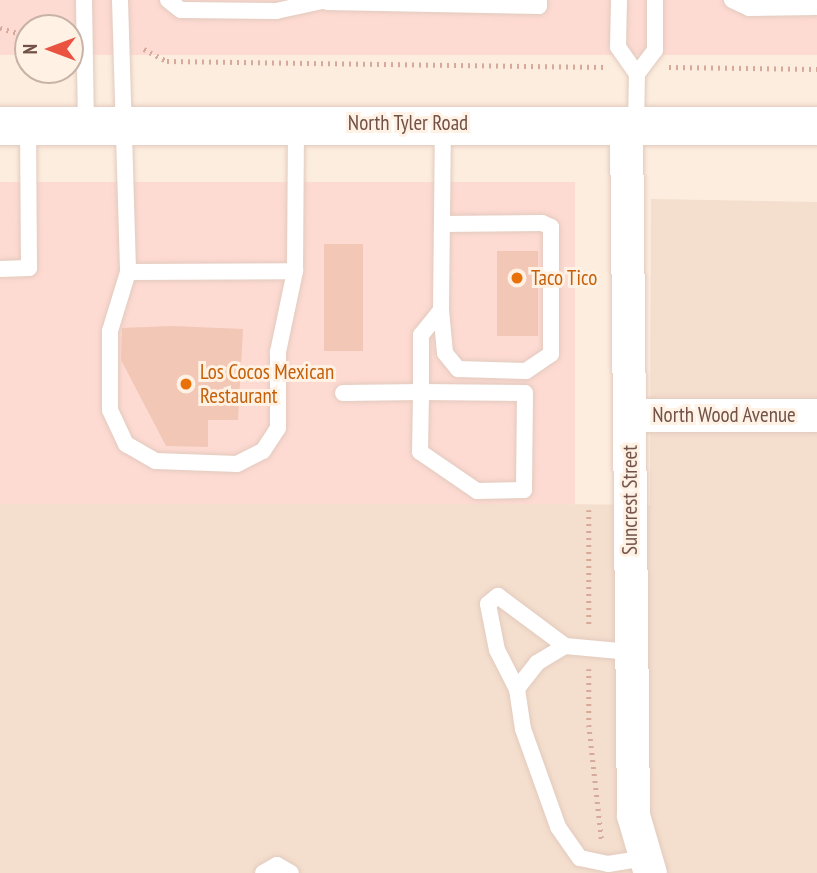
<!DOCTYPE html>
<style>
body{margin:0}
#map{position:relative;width:817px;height:873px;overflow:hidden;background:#fcedde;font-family:"PT Sans Narrow",sans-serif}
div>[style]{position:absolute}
.residential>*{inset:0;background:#f4decd}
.commercial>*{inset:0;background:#fddad2;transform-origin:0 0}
.building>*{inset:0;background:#f2c7b6;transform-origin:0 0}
.path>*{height:4.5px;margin-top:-2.25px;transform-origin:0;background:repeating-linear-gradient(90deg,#d6aa9a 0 2px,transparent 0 7px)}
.roads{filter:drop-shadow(0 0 2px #e2cabe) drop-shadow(0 0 2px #e2cabe)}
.service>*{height:16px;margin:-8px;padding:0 8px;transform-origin:8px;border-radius:8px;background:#fff}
.minor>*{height:33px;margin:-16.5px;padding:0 16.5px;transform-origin:16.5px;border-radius:16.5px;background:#fff}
.secondary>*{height:38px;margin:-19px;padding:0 19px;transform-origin:19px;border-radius:19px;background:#fff}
.dots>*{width:19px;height:19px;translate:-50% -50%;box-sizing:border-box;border:4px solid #fff2e5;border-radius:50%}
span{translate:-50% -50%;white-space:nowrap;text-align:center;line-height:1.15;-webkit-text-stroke:6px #fff2e5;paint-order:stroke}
.street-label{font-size:21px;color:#725146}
.food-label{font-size:21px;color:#c56008}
.left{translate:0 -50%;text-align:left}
.north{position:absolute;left:14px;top:14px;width:70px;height:70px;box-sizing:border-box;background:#fff2e5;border:2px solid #c7b2a5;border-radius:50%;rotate:270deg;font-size:19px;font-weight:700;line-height:28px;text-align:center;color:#725146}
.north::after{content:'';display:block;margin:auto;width:24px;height:32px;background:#e95340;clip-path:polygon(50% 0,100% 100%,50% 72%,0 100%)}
</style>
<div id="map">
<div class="residential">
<i style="clip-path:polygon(651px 199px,817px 202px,817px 873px,0 873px,0 498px,650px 505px)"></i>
</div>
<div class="commercial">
<i style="clip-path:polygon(0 0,817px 0,817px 55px,70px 55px,70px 28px,28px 28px,28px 55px,0 55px)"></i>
<i style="left:575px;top:182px;width:322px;height:575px;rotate:90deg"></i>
</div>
<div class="building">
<i style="left:324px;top:244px;width:39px;height:107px"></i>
<i style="left:497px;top:251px;width:41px;height:85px"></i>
<i style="clip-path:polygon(172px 326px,243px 329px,238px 420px,208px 420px,208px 447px,166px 446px,121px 360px,122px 328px)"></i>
</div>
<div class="path">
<i style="left:0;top:28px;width:29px;rotate:16deg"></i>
<i style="left:144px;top:49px;width:26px;rotate:28deg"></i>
<i style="left:167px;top:61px;width:438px;rotate:0.8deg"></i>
<i style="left:669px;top:67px;width:148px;rotate:0.8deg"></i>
<i style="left:589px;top:510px;width:116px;rotate:90deg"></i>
<i style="left:589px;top:669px;width:56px;rotate:90deg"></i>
<i style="left:589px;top:725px;width:118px;rotate:83.7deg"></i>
</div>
<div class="roads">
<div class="service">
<i style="left:84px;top:0;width:126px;rotate:89.1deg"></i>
<i style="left:120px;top:0;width:272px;rotate:88.3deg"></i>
<i style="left:128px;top:272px;width:167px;rotate:-0.3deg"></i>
<i style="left:295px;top:271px;width:147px;rotate:-89.6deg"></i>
<i style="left:168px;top:0;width:16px;rotate:38deg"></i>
<i style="left:181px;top:10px;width:95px;rotate:0.6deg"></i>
<i style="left:276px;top:11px;width:52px;rotate:-12.2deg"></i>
<i style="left:619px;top:0;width:47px;rotate:91.2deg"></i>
<i style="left:618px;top:47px;width:33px;rotate:55deg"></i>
<i style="left:732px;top:0;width:19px;rotate:25deg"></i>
<i style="left:749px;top:8px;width:68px;rotate:-0.8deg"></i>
<i style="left:327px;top:2px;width:212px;rotate:1.1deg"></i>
<i style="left:539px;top:6px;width:6px;rotate:-90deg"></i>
<i style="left:636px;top:124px;width:50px;rotate:-88.9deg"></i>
<i style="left:637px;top:74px;width:30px;rotate:-53deg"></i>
<i style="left:655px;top:50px;width:50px;rotate:-90deg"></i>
<i style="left:0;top:269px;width:29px;rotate:-2deg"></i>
<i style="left:29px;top:268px;width:142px;rotate:-90.4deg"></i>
<i style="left:128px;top:272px;width:62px;rotate:107deg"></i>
<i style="left:110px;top:331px;width:79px;rotate:90deg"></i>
<i style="left:110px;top:410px;width:38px;rotate:65deg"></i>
<i style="left:126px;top:444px;width:34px;rotate:30deg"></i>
<i style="left:156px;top:461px;width:81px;rotate:2.1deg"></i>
<i style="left:237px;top:464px;width:29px;rotate:-27deg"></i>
<i style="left:263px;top:451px;width:27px;rotate:-57deg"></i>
<i style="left:278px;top:428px;width:76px;rotate:-90deg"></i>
<i style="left:278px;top:352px;width:83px;rotate:-78.1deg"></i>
<i style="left:441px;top:310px;width:43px;rotate:84.7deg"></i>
<i style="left:445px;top:353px;width:21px;rotate:51deg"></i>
<i style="left:458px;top:369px;width:68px;rotate:1.7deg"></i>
<i style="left:526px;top:371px;width:30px;rotate:-34deg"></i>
<i style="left:551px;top:354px;width:127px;rotate:-90deg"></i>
<i style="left:551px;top:227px;width:10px;rotate:-156deg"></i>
<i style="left:542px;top:223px;width:100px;rotate:179.4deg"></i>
<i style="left:343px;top:393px;width:78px;rotate:-0.7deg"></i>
<i style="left:421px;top:392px;width:104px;rotate:0.6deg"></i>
<i style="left:525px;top:393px;width:97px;rotate:90.6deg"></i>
<i style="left:524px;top:490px;width:47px;rotate:178.8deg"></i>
<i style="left:477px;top:491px;width:69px;rotate:-145.6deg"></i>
<i style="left:420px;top:452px;width:60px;rotate:-89deg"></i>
<i style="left:421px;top:392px;width:57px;rotate:-90deg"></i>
<i style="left:421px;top:335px;width:32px;rotate:-51deg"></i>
<i style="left:441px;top:310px;width:184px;rotate:-89.4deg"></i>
<i style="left:630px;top:652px;width:65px;rotate:-174.7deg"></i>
<i style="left:565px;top:646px;width:33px;rotate:149deg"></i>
<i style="left:537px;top:663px;width:33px;rotate:128deg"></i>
<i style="left:517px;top:689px;width:40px;rotate:81.5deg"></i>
<i style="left:523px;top:729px;width:104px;rotate:70.3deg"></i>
<i style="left:558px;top:827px;width:38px;rotate:55deg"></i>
<i style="left:580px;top:858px;width:29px;rotate:12deg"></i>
<i style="left:608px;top:864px;width:37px;rotate:-9deg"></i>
<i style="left:517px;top:689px;width:44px;rotate:-117.1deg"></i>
<i style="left:497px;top:650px;width:47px;rotate:-101.1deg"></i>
<i style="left:488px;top:604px;width:13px;rotate:-39deg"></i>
<i style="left:498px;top:596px;width:84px;rotate:36.7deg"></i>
<i style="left:263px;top:873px;width:16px;rotate:-30deg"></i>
<i style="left:277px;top:865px;width:16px;rotate:30deg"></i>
</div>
<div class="minor">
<i style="left:626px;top:124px;width:691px;rotate:89.42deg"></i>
<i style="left:633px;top:815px;width:60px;rotate:73.7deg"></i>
<i style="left:631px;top:415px;width:186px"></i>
</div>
<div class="secondary">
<i style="left:0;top:126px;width:817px"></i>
</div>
</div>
<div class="dots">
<i style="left:517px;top:278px;background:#e8710a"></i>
<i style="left:186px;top:384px;background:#e8710a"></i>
</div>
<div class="street-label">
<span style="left:408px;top:123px">North Tyler Road</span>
<span style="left:724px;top:415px">North Wood Avenue</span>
<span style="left:630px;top:500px;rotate:-90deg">Suncrest Street</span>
</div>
<div class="food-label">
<span class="left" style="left:531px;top:278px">Taco Tico</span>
<span class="left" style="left:200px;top:384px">Los Cocos Mexican<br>Restaurant</span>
</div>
<div class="north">N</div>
</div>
